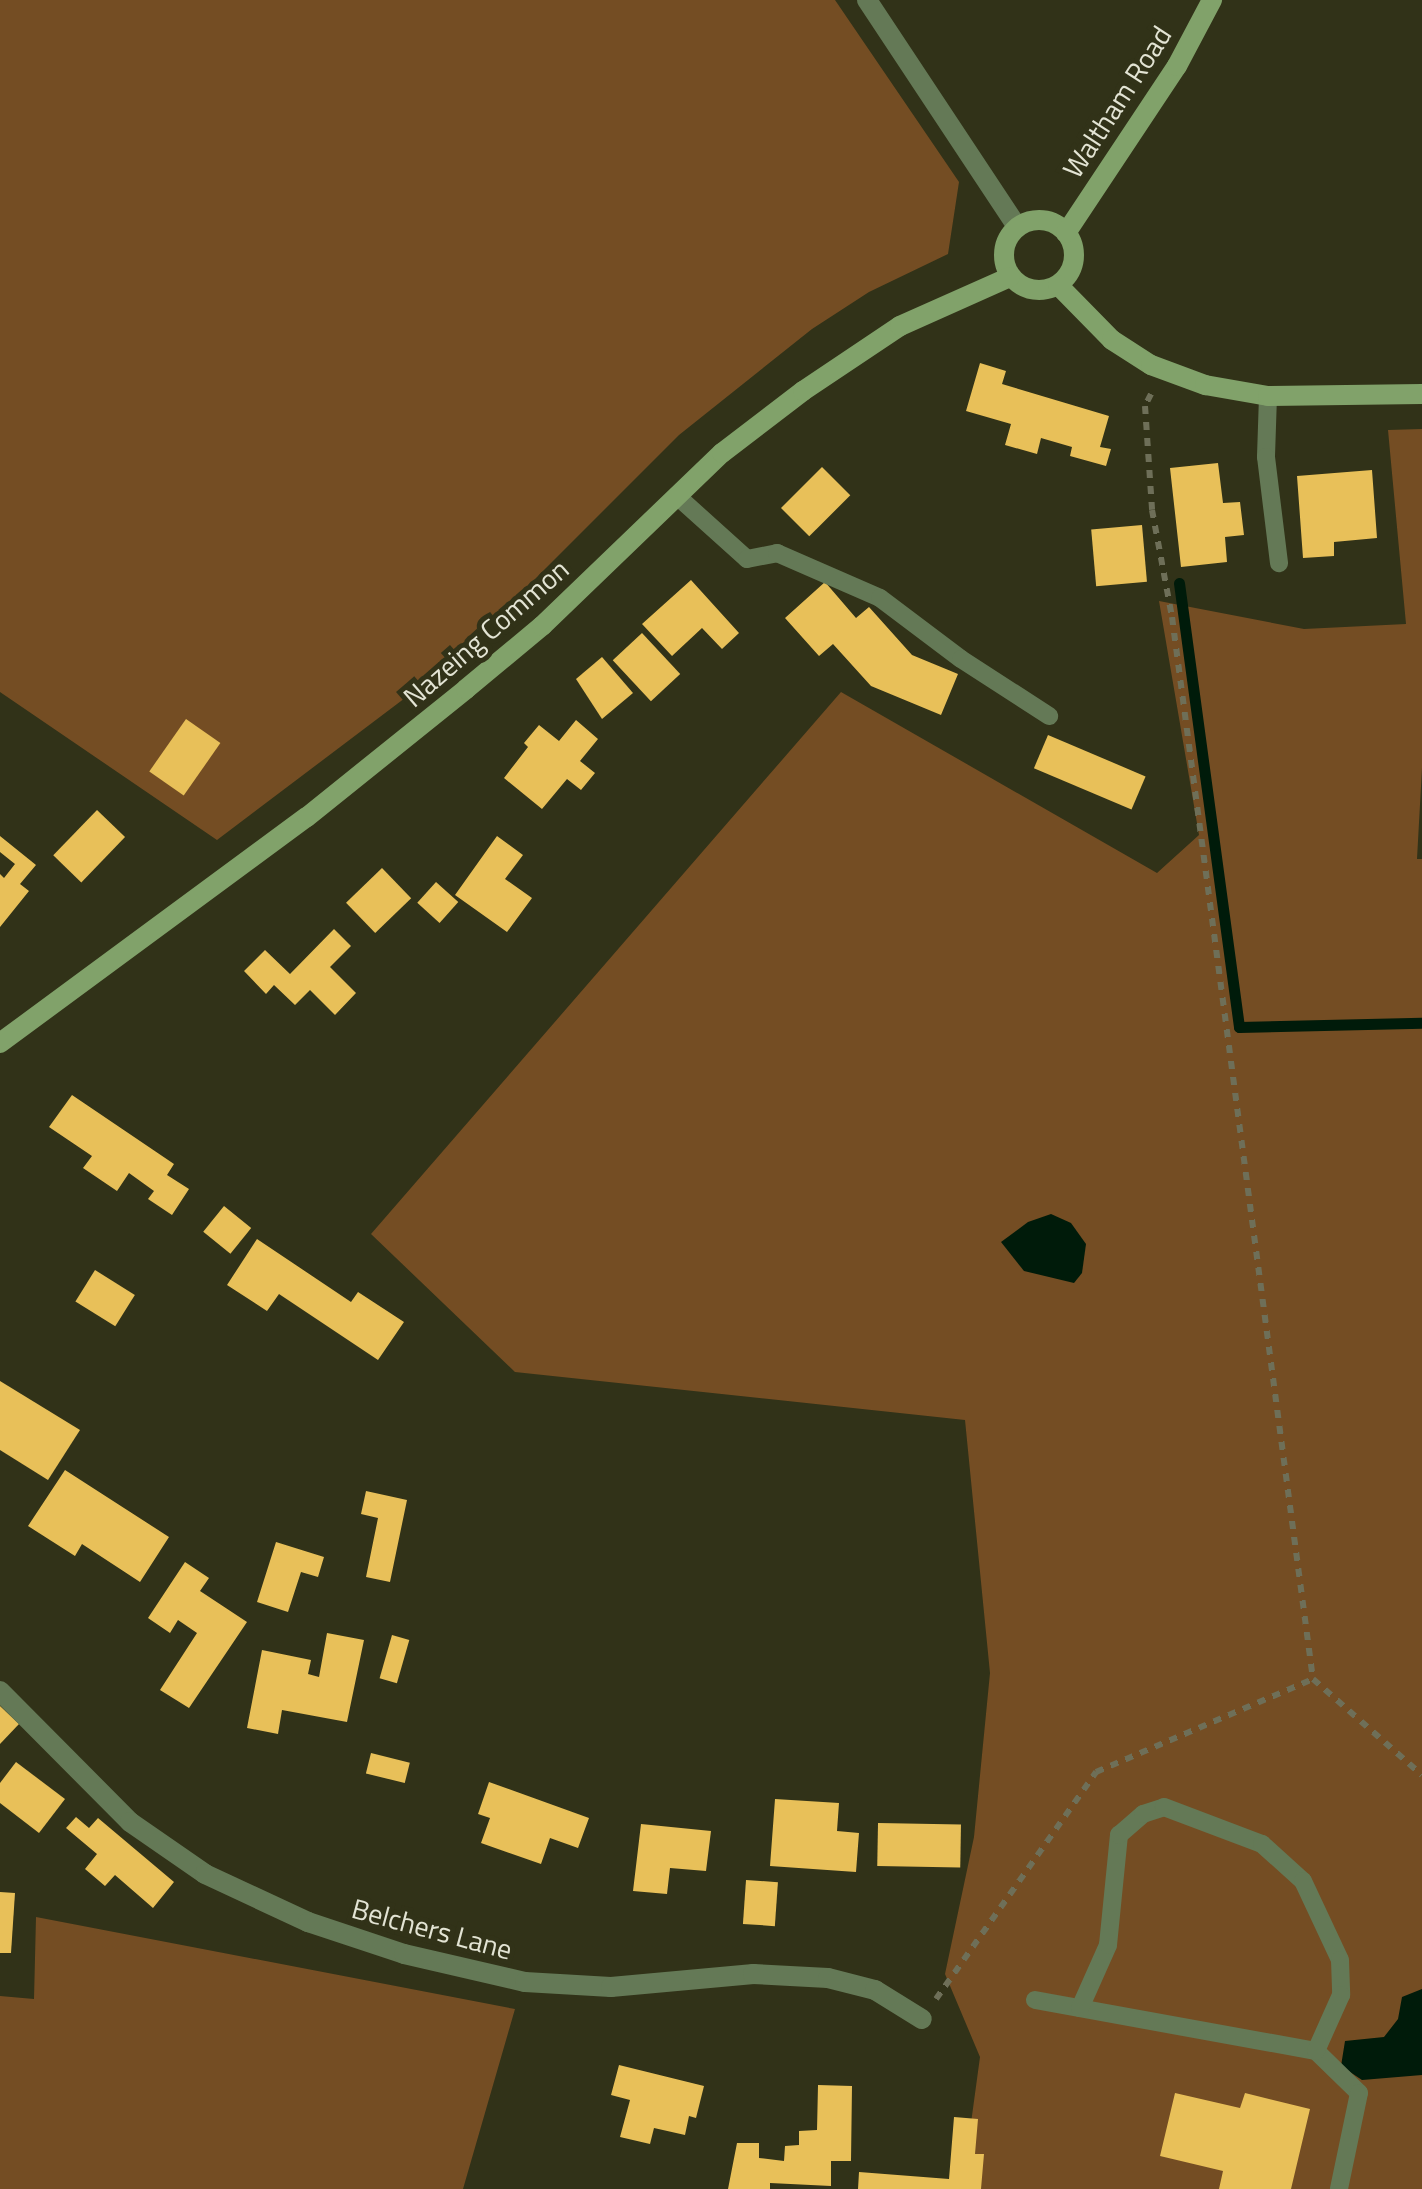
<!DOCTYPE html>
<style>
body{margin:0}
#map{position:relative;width:1422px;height:2189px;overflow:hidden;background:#313218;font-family:"Titillium Web",sans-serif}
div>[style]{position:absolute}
.green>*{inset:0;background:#744d23}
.water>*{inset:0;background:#001b0a}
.stream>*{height:11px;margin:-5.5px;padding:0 5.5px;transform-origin:5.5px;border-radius:5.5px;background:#001b0a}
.building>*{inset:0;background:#e8c059;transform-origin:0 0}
.path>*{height:6px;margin-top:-3px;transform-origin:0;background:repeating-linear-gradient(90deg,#6e6f58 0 8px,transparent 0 16px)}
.lane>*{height:18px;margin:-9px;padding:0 9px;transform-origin:9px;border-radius:9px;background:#647956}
.street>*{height:20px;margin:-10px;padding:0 10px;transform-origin:10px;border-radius:10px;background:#647956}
.secondary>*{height:20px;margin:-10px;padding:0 10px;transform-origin:10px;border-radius:10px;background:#81a26a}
.secondary>.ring{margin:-10px;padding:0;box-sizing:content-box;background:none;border:20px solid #81a26a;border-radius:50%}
span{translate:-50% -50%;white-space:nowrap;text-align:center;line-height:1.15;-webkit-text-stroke:10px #313218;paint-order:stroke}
.street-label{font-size:28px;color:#e3e4d4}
</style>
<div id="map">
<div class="green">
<i style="clip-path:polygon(0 0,835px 0,959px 182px,948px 254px,869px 292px,812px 329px,679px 435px,450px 664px,217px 840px,0 692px)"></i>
<i style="clip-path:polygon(1422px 429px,1422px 768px,1417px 859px,1422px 859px,1422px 2189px,962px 2189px,980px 2057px,945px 1974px,974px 1837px,990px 1673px,965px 1420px,515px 1372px,371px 1234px,841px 692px,1157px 873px,1199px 835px,1159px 601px,1304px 629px,1406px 624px,1388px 430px)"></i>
<i style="clip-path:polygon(36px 1917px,515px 2009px,463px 2189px,0 2189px,0 1996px,34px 1999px)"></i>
</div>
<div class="water">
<i style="clip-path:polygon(1051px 1214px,1071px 1223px,1086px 1244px,1082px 1273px,1074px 1283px,1024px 1271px,1001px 1242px,1028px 1222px)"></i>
<i style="clip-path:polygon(1422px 1989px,1422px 2075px,1362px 2080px,1341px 2066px,1345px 2041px,1384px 2037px,1398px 2019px,1402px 1997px)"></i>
</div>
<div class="stream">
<i style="left:1179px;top:583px;width:448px;rotate:82.3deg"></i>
<i style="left:1239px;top:1027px;width:183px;rotate:-1.3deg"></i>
</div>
<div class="building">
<i style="clip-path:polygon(980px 363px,1006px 371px,1002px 384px,1109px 416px,1100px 447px,1111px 449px,1106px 466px,1070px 456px,1072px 447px,1041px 438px,1037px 454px,1005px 445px,1011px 424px,966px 411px)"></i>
<i style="clip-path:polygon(1218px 463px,1223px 503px,1240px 502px,1244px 535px,1225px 537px,1227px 562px,1181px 567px,1170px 468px)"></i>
<i style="left:822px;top:467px;width:40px;height:58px;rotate:45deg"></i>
<i style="clip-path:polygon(1372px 470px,1377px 538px,1334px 542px,1334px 556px,1303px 558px,1297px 476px)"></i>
<i style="left:1142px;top:525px;width:57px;height:51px;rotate:85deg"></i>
<i style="clip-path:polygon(691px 580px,739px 633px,722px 649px,702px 628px,672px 656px,642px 624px)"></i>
<i style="clip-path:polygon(825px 582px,856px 618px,869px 607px,912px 655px,958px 674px,941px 715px,871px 686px,833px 644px,819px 656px,785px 618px)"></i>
<i style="left:642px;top:633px;width:56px;height:40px;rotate:47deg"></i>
<i style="clip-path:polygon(602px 657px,633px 693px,602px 719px,576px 679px)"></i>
<i style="left:186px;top:719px;width:42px;height:64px;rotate:35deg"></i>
<i style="clip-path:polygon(576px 720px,598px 739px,580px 761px,595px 773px,581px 790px,567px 779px,542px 809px,504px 778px,528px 747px,524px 743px,539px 725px,559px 741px)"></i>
<i style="left:1048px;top:735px;width:106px;height:36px;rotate:23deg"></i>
<i style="left:97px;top:810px;width:39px;height:63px;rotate:44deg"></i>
<i style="clip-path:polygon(0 836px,36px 865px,20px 884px,29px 891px,0 927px,0 874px,4px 878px,15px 864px,0 852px)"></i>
<i style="clip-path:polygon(497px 836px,523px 855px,505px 879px,532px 898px,507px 932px,455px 895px)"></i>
<i style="left:382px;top:868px;width:42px;height:50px;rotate:46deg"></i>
<i style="left:436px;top:882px;width:30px;height:28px;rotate:42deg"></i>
<i style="clip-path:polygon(334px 929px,351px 946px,330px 967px,356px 993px,335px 1015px,310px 990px,295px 1005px,274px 985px,266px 994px,244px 971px,265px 950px,290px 974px)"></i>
<i style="clip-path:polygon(72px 1095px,174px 1164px,167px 1175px,189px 1189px,172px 1215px,148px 1199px,154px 1191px,129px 1173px,117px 1191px,83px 1168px,92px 1156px,49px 1127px)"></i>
<i style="left:224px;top:1206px;width:35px;height:33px;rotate:39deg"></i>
<i style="clip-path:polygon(257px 1239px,351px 1302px,358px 1292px,404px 1322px,378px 1360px,279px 1294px,267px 1311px,227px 1285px)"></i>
<i style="left:95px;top:1270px;width:47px;height:37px;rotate:32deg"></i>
<i style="clip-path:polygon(0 1381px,80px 1430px,48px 1480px,0 1450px)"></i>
<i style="clip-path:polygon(65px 1470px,169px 1537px,140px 1582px,82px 1544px,75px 1556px,28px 1526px)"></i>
<i style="clip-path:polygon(366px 1491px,407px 1500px,390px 1582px,366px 1577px,378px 1518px,361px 1514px)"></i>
<i style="clip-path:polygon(276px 1542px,324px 1557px,318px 1577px,301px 1572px,288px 1612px,257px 1602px)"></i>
<i style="clip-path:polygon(185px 1562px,209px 1578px,200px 1591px,247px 1622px,189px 1708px,160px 1690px,197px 1633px,178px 1620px,170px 1633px,148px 1618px)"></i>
<i style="clip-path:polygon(327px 1633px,364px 1640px,347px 1722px,282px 1710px,278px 1734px,247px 1728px,262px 1650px,311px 1660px,308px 1674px,319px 1677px)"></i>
<i style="left:392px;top:1635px;width:18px;height:45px;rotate:16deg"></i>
<i style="clip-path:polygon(0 1706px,19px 1724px,0 1744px)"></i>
<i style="left:371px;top:1753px;width:40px;height:21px;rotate:14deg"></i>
<i style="clip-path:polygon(16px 1762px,65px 1799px,39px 1833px,0 1803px,0 1783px)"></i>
<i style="clip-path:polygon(489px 1782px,589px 1818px,578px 1848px,550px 1838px,541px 1864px,481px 1843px,490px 1818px,478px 1814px)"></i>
<i style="clip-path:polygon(775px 1799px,839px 1803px,837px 1831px,859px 1833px,856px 1872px,770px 1866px)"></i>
<i style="clip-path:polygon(76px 1817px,89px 1828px,98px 1818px,174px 1882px,153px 1908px,115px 1875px,105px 1886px,85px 1869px,97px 1854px,66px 1828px)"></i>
<i style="left:878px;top:1823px;width:83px;height:43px;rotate:1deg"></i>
<i style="clip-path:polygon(641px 1824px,711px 1831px,706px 1871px,670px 1868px,667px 1894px,633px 1891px)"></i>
<i style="left:746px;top:1880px;width:32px;height:44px;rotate:4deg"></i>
<i style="clip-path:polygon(0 1892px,15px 1893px,11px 1953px,0 1953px)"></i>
<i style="clip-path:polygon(619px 2065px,704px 2086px,696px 2118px,689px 2116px,685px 2135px,654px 2128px,650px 2144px,620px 2137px,630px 2100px,611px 2095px)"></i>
<i style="clip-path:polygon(818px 2085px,852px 2086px,851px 2161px,831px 2161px,831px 2186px,770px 2183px,770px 2189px,728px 2189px,737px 2143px,759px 2143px,759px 2158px,784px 2161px,785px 2146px,799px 2145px,799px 2131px,817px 2130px)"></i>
<i style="clip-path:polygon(1175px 2093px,1240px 2108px,1245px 2093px,1310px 2109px,1291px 2189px,1219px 2189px,1223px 2171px,1160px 2156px)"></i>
<i style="clip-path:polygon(954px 2117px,978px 2119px,975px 2154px,984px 2154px,981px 2189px,858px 2189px,859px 2172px,949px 2179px)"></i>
</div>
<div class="path">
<i style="left:1151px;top:394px;width:13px;rotate:117deg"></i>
<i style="left:1145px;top:406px;width:104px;rotate:86.1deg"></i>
<i style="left:1152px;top:510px;width:109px;rotate:79.4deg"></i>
<i style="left:1172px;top:617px;width:1071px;rotate:82.44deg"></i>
<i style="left:1313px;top:1679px;width:145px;rotate:41.4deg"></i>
<i style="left:936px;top:1999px;width:278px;rotate:-54.8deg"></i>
<i style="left:1096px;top:1772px;width:236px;rotate:-23.2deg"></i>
</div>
<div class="lane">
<i style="left:1268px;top:396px;width:61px;rotate:91.9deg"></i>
<i style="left:1266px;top:457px;width:107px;rotate:83deg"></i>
<i style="left:677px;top:496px;width:94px;rotate:42deg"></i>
<i style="left:747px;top:559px;width:31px;rotate:-11deg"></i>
<i style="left:777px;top:553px;width:112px;rotate:23.6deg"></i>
<i style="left:880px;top:598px;width:101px;rotate:37deg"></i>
<i style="left:961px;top:659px;width:105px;rotate:32.9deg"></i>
<i style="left:1035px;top:2000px;width:286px;rotate:10.3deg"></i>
<i style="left:1316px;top:2051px;width:60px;rotate:44.3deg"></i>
<i style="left:1359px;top:2093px;width:98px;rotate:101.8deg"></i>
<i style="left:1080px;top:2008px;width:69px;rotate:-66deg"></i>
<i style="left:1108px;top:1945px;width:111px;rotate:-84.3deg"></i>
<i style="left:1119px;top:1835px;width:32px;rotate:-41deg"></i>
<i style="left:1143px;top:1814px;width:22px;rotate:-18deg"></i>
<i style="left:1164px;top:1807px;width:105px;rotate:20.7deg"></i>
<i style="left:1262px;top:1844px;width:55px;rotate:42.1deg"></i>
<i style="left:1303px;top:1881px;width:87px;rotate:64.9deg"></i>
<i style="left:1340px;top:1960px;width:35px;rotate:88deg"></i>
<i style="left:1341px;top:1995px;width:61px;rotate:114.1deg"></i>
</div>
<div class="street">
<i style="left:867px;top:0;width:272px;rotate:56.5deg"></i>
<i style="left:0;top:1691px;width:185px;rotate:45.2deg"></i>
<i style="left:130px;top:1822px;width:91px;rotate:34.7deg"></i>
<i style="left:205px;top:1874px;width:114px;rotate:25deg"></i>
<i style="left:308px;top:1922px;width:101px;rotate:18.4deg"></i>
<i style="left:404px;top:1954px;width:124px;rotate:13deg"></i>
<i style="left:525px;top:1982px;width:86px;rotate:3.3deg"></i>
<i style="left:611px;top:1987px;width:143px;rotate:-5.2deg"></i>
<i style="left:753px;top:1974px;width:75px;rotate:3.1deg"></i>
<i style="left:828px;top:1978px;width:49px;rotate:14.3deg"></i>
<i style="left:875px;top:1990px;width:55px;rotate:31.7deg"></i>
</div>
<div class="secondary">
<i class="ring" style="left:1004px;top:220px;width:50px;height:50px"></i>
<i style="left:1066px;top:233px;width:201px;rotate:-56.4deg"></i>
<i style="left:1177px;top:66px;width:75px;rotate:-62.1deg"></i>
<i style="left:1058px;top:285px;width:77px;rotate:45.5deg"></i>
<i style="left:1112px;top:340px;width:46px;rotate:32.7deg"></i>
<i style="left:1151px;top:365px;width:58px;rotate:20.3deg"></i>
<i style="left:1205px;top:385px;width:64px;rotate:9.9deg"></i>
<i style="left:1268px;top:396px;width:154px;rotate:-0.7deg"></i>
<i style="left:0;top:1043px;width:381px;rotate:-36.4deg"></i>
<i style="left:307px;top:817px;width:204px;rotate:-38.8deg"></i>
<i style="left:466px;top:689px;width:99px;rotate:-39.7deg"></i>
<i style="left:542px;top:626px;width:250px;rotate:-43.9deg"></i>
<i style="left:722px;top:453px;width:102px;rotate:-37.4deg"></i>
<i style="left:803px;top:391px;width:117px;rotate:-33.8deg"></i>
<i style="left:900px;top:326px;width:120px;rotate:-24deg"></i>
</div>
<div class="street-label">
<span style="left:1117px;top:102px;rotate:-57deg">Waltham Road</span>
<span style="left:486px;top:633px;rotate:-41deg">Nazeing Common</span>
<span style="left:432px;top:1929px;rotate:15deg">Belchers Lane</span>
</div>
</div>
